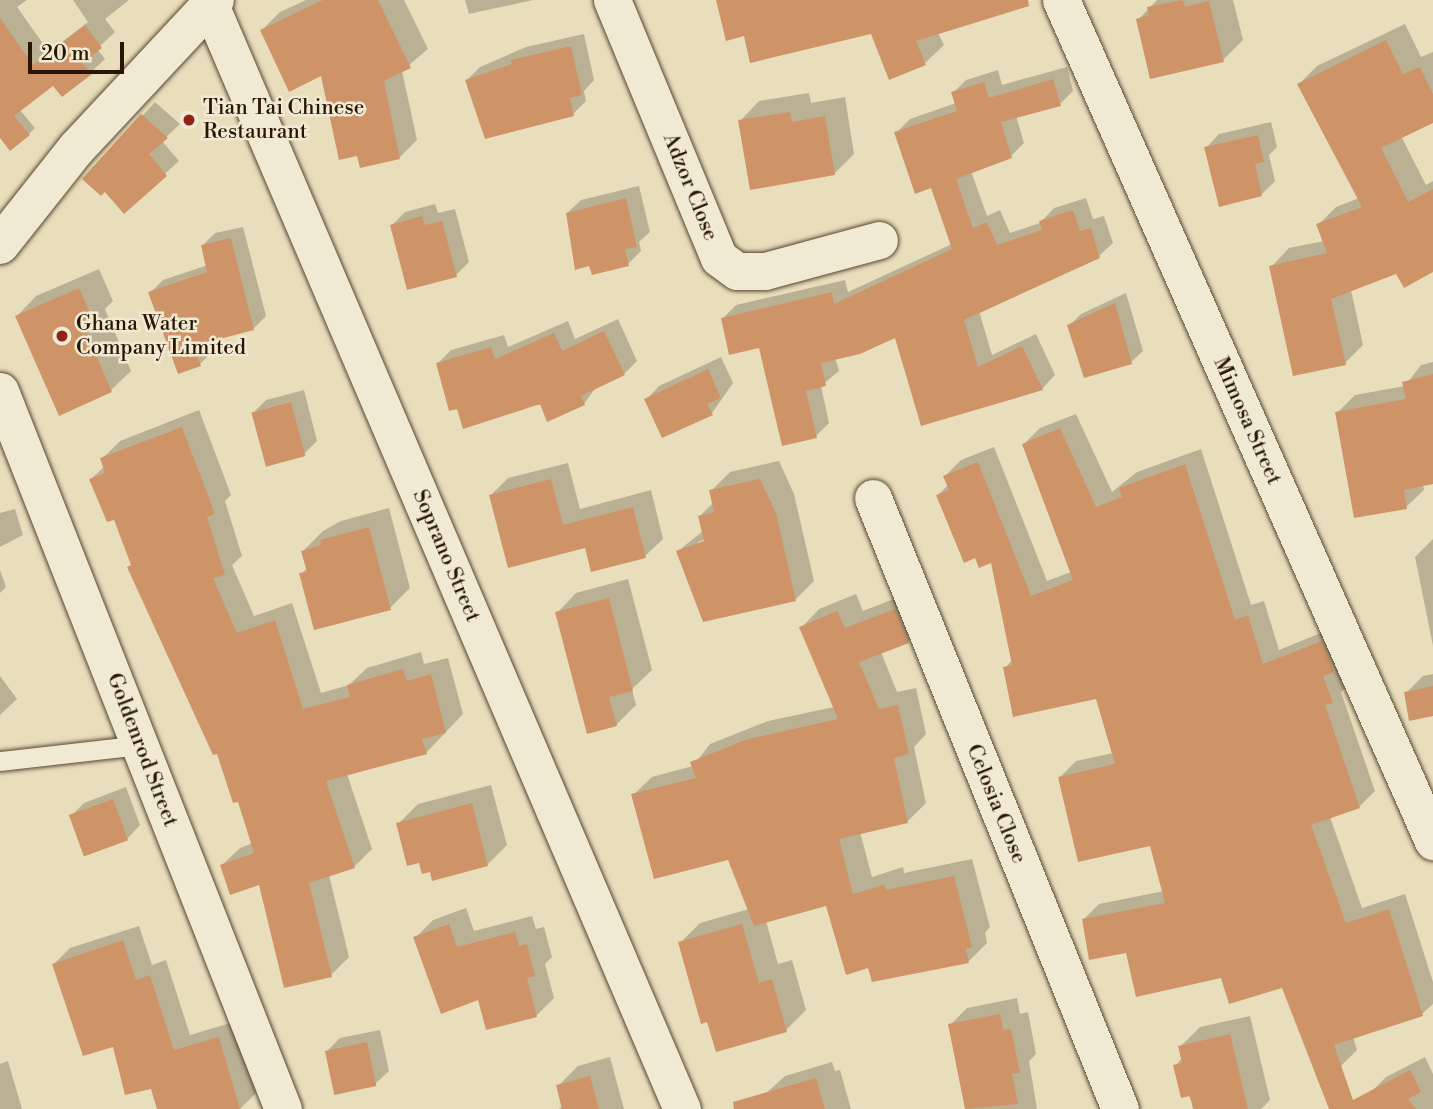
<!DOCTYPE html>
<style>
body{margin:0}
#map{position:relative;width:1433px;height:1109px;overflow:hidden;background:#e9debb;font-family:"Libre Bodoni",serif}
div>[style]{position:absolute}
.shadow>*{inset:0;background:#0003}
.building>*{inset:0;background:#ce9468;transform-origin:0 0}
.roads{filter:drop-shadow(0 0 2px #584732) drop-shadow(0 0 2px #584732)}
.lane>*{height:19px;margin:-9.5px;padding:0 9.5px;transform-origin:9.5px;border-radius:9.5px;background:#f1ead3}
.street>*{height:37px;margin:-18.5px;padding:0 18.5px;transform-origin:18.5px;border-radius:18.5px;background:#f1ead3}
.secondary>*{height:38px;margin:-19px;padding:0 19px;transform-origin:19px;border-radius:19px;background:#f1ead3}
.dots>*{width:19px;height:19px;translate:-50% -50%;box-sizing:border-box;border:4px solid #f1ead3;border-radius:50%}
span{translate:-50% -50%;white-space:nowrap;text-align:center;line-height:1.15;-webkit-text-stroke:5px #f1ead3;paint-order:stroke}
.poi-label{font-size:21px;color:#281504}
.left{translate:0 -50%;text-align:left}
.street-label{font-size:21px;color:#281504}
.scale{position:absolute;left:28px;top:42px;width:96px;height:32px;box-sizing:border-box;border:4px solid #281504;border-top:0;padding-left:9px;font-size:21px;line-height:24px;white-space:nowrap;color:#281504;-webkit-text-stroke:5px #f1ead3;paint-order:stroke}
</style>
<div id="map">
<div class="shadow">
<i style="clip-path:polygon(0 0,27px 0,17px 7px,49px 52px,88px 22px,73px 0,129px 0,105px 19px,115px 32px,97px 49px,105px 59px,90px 73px,0 88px)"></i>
<i style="clip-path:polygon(306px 0,404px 0,428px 49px,402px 71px,417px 140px,399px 158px,322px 74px,262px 30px,280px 12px)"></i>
<i style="clip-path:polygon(465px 0,533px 0,469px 14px)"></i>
<i style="clip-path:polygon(717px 0,1007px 0,938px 33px,944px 45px,925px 63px,872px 32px,745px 34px)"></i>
<i style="clip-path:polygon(1157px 0,1233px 0,1243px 40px,1223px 60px,1138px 20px)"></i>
<i style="clip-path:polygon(1405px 24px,1421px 57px,1433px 52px,1433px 121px,1401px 136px,1426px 185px,1433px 181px,1433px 270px,1397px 272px,1351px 290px,1363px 345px,1345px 363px,1271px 267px,1289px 248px,1324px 241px,1318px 225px,1336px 207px,1359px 198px,1299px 84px,1317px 66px)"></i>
<i style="clip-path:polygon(584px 34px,594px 80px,584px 91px,586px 101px,573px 114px,467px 80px,480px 67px,526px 47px)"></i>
<i style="clip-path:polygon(1067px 67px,1073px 91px,1060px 104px,1016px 116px,1024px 143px,1011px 156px,971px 171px,987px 216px,1000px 210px,1010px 233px,1040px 223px,1054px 208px,1086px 198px,1093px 219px,1104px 216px,1113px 243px,1099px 256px,979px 311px,992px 355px,1036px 334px,1055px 375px,1042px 389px,922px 424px,896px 335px,835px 358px,839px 371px,821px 386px,829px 423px,816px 436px,761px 346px,723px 318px,736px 305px,845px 280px,848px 292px,952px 244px,932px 186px,896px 133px,910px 119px,956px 103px,953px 93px,966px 80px,998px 70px,1002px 85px)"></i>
<i style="clip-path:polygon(809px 93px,811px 103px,845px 97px,854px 154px,834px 174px,740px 121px,759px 101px)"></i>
<i style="clip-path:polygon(155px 102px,180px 124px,162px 141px,179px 161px,124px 211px,105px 189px,85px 179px)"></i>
<i style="clip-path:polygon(15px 104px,35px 128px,29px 134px,0 136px,0 117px)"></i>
<i style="clip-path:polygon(1271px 122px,1277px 147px,1269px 155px,1275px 181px,1262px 194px,1206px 148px,1219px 134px)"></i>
<i style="clip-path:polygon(639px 186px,650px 232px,639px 242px,641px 251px,628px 264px,567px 213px,581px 200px)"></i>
<i style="clip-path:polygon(435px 204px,438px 213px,455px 209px,469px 262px,456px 275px,392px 225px,405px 212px)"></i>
<i style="clip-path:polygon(243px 227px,266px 316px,253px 329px,208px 340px,212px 352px,200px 364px,150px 293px,163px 280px,208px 265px,203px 245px,215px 233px)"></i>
<i style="clip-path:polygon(99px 269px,113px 301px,105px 309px,131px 371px,111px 390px,59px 414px,17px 316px,36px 296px)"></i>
<i style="clip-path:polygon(1126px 293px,1143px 351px,1131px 362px,1069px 326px,1081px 314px)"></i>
<i style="clip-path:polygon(618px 319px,637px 361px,624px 374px,596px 387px,584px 404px,458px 407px,438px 363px,451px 350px,504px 335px,508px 347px,568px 321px,575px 339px)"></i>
<i style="clip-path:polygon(721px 357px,733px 383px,712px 413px,646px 400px,659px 386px)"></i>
<i style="clip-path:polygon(1433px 362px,1433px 482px,1423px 484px,1424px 490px,1406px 507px,1337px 413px,1355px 395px,1405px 386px,1421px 365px)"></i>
<i style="clip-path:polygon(304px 390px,317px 441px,304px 454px,253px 413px,266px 400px)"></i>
<i style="clip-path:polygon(199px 410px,231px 495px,225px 501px,242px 556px,232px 565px,254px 616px,292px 603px,321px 693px,349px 685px,367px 668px,421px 652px,424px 664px,448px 658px,463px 714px,426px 753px,347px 774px,372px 849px,354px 867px,329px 875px,349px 957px,331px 975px,260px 883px,222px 865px,240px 848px,253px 843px,239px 800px,115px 517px,91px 479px,105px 466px,102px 459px,120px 441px)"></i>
<i style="clip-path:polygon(1076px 414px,1112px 492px,1137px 472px,1201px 449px,1251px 605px,1264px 601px,1279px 650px,1338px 626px,1348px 685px,1341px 692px,1375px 791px,1359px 807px,1330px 817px,1362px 908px,1405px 894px,1433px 982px,1433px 1004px,1422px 1014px,1353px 1037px,1357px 1050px,1341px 1066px,1283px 985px,1222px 976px,1128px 951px,1083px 920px,1099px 904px,1164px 891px,1152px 844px,1060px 777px,1076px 761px,1113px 753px,1097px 697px,1005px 668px,1013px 659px,992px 561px,938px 495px,948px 485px,945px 476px,961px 460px,994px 447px,1047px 581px,1071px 572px,1024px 444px,1040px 428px)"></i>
<i style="clip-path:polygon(evenodd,779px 461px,794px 494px,814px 581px,795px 600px,678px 551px,703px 531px,700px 516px,714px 502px,711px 491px,730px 472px,779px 461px,712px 537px,698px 545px,698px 542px,712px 537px)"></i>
<i style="clip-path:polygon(568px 463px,580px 509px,651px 490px,663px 539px,645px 556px,587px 546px,490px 496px,508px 478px)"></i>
<i style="clip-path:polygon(389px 508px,410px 588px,390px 608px,301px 574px,308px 567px,303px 551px,323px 531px,341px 521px)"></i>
<i style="clip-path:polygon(15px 509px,23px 535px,0 547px,0 513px)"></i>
<i style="clip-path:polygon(1433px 539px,1433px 646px,1415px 557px)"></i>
<i style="clip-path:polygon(0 570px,6px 587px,0 593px)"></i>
<i style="clip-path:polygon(628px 579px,652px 670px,632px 689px,636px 705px,616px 725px,557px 613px,576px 593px)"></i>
<i style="clip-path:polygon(914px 591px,926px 623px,908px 642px,881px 652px,897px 692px,916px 688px,926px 734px,914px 747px,926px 803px,907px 822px,860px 832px,872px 877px,903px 867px,904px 873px,972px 859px,990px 927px,985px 933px,987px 943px,969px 961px,870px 966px,827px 904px,766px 921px,778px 964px,792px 960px,806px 1010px,786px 1030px,680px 943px,700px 923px,749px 909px,729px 858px,633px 795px,652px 777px,693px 766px,710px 744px,768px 721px,834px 707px,801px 628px,819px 609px,856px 594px,863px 611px)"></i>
<i style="clip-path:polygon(1433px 674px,1433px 715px,1406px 693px,1423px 676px)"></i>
<i style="clip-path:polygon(0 676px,17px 699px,0 715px)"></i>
<i style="clip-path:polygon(491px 785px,507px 845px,487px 865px,431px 870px,398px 824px,418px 804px)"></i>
<i style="clip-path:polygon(126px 787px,140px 825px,127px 839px,71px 816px,84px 803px)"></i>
<i style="clip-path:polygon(466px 908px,474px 931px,532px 916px,536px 929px,544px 927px,552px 957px,545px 964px,554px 998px,537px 1015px,487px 1028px,480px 998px,415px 938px,433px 920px)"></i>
<i style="clip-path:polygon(139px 926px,152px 965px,166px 960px,190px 1035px,234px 1022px,256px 1093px,240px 1109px,159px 1109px,152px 1087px,54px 964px,70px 948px)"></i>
<i style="clip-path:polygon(1017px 998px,1020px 1014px,1028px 1012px,1036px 1054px,1029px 1061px,1037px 1109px,966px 1109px,950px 1025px,967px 1008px)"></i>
<i style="clip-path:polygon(1250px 1016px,1270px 1100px,1261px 1109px,1195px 1109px,1175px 1066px,1182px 1058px,1180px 1047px,1200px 1027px)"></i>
<i style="clip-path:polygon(380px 1030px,389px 1071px,375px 1084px,326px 1052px,340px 1038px)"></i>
<i style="clip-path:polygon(610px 1057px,624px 1109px,559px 1109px,563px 1105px,558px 1086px,578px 1066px)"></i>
<i style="clip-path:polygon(1425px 1057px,1433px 1074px,1433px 1109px,1364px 1109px,1372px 1091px,1386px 1077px)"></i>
<i style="clip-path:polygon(8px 1061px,22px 1109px,0 1109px,0 1064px)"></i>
<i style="clip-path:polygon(832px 1062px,835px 1071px,840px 1070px,851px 1109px,749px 1109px,785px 1076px)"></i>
</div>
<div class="building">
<i style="clip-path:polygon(323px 0,378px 0,411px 68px,384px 81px,400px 159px,360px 168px,357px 156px,339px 160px,321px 76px,289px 92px,260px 30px)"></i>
<i style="clip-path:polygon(716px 0,1028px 0,1029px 6px,916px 41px,926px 65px,889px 80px,871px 34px,750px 63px,744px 36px,726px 41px)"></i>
<i style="clip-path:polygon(1183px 0,1185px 7px,1209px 1px,1224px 62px,1150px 79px,1136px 19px,1149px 15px,1147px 7px)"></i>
<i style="clip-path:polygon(0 18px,33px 65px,85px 25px,102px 48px,82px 63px,92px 74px,62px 97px,53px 86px,14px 116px,30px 135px,10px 151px,0 138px)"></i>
<i style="clip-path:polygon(1386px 40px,1403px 74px,1420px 67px,1433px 94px,1433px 123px,1381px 148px,1408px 202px,1433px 189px,1433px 272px,1404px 288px,1396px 274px,1331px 299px,1346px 365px,1293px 376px,1269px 266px,1327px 253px,1316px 224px,1362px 207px,1297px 84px)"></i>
<i style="clip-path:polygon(571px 46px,582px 95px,570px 98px,574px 116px,485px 139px,465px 80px,512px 64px,511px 60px)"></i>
<i style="clip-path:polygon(1053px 79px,1061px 106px,1001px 122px,1012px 158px,956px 179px,973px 228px,987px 222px,997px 245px,1042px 230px,1039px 221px,1073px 210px,1080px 231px,1091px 228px,1100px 258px,964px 320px,978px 367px,1022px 346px,1043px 390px,921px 426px,895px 338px,860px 354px,821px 363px,826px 386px,806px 391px,817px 438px,782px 446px,759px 348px,729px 355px,721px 318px,832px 292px,834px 304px,952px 249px,931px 188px,915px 194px,894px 132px,957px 111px,951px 92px,984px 82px,989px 98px)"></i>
<i style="clip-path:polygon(790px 112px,792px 122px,825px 116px,835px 175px,750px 190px,738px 120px)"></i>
<i style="clip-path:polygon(141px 114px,168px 138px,149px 154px,167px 176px,124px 214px,105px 192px,101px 196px,82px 179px)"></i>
<i style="clip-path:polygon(1258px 135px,1264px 162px,1255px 164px,1262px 196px,1219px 207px,1204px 147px)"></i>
<i style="clip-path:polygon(626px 198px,637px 247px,625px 249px,629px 266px,592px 275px,589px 266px,575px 270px,566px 213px)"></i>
<i style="clip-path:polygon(422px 216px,425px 225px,442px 221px,457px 277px,407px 290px,390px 225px)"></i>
<i style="clip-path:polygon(231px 238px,254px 330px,193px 346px,201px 366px,178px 374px,148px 292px,207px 272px,201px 245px)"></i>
<i style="clip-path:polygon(79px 288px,94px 322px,84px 327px,112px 392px,59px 416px,15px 316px)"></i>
<i style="clip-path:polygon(1115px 303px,1132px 364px,1084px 378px,1067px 325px)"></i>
<i style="clip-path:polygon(604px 331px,625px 375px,581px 396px,585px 405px,547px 422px,540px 404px,463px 429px,457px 409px,449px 411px,436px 363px,491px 347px,495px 359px,554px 333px,562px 351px)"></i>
<i style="clip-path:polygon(708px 369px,721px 398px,707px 404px,713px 415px,662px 438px,644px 399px)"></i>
<i style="clip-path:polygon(1433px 374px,1433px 484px,1404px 490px,1407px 509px,1354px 518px,1335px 412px,1406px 399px,1402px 382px)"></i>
<i style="left:291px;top:402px;width:56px;height:41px;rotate:75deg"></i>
<i style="clip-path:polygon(182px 427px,215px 514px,207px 517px,225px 575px,213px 578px,237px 633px,275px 620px,303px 709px,350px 697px,347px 685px,403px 669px,407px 681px,431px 674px,446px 733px,422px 739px,427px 754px,326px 781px,355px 868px,309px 883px,332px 977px,284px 988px,259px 885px,230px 895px,220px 865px,254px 853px,238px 802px,233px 803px,217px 754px,213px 755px,127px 567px,131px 565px,114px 520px,107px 522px,89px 479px,105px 473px,100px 458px)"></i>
<i style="clip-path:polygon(1060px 428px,1096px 507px,1122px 497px,1119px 488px,1185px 464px,1235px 620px,1248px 615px,1263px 664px,1322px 641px,1334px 672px,1323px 676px,1333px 703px,1325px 705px,1360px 808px,1311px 825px,1346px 923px,1389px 909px,1423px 1016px,1334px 1045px,1353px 1100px,1410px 1070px,1421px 1092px,1408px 1099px,1416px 1109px,1329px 1109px,1282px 988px,1229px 1004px,1221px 978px,1136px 997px,1126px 953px,1089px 960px,1082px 919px,1165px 903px,1150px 846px,1078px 862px,1058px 777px,1115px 764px,1096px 699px,1013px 717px,1003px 667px,1012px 665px,991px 563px,979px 568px,975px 558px,964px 563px,936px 495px,949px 490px,943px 476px,978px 462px,1031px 596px,1073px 580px,1022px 444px)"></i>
<i style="clip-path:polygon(551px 479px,563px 525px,633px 507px,646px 558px,591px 572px,585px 548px,508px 568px,489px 495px)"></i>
<i style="clip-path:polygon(760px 479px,776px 513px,796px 601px,703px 622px,676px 551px,704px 541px,698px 516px,714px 512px,709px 490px)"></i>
<i style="clip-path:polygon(369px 527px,391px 610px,314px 630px,299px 573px,307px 572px,301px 551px,321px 545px,320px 540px)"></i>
<i style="clip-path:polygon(609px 598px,633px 691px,609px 697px,617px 726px,587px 734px,555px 612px)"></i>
<i style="clip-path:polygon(895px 609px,909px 643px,859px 662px,879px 709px,898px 705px,909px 754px,894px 758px,908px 823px,839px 839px,853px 894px,884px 885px,886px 890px,954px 876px,972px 947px,966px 949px,969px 963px,872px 982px,868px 968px,846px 975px,826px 906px,754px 926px,728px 860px,654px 879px,631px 794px,696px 778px,690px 762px,748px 739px,838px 719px,799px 627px,837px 611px,845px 628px)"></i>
<i style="clip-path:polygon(1433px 686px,1433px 716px,1409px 721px,1404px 692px)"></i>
<i style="left:113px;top:799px;width:44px;height:47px;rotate:70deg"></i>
<i style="clip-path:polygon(472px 803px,488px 866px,432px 881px,430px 872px,422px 874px,419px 863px,407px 866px,396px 823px)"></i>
<i style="clip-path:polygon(449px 924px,457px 947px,515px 932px,519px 946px,527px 944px,535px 976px,527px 978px,537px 1017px,486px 1030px,478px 1000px,441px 1014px,413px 937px)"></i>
<i style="clip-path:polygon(742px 924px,759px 983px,772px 979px,787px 1032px,716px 1052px,707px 1022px,701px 1024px,678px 942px)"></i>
<i style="clip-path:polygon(123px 940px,136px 980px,150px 975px,174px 1050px,219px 1037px,240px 1109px,157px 1109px,151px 1089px,125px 1095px,113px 1047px,83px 1056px,52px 964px)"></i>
<i style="clip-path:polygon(1000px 1014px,1003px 1030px,1011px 1029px,1020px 1073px,1012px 1074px,1018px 1104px,965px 1109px,948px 1024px)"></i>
<i style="clip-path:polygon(1230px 1034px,1248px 1109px,1193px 1109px,1190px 1096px,1181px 1098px,1173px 1065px,1182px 1063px,1178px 1046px)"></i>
<i style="left:367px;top:1042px;width:45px;height:43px;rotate:78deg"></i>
<i style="clip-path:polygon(590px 1076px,599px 1109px,562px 1109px,556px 1085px)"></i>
<i style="clip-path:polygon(816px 1078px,825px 1109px,734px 1109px,733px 1102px)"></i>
</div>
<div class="roads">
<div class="lane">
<i style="left:0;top:761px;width:142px;rotate:-6.5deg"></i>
</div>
<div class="street">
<i style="left:208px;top:0;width:1206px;rotate:66.86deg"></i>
<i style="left:612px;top:0;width:279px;rotate:67.5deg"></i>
<i style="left:719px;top:258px;width:22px;rotate:36deg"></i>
<i style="left:737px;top:271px;width:28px"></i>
<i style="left:765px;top:271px;width:118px;rotate:-15.2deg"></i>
<i style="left:1061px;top:0;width:920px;rotate:66.14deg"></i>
<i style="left:0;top:391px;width:772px;rotate:68.49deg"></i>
<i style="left:873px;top:498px;width:659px;rotate:67.99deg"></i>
</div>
<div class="secondary">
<i style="left:0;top:245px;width:124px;rotate:-51.6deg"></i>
<i style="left:77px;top:148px;width:202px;rotate:-47deg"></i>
</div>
</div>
<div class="dots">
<i style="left:189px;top:120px;background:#8f2418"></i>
<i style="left:62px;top:336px;background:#8f2418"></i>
</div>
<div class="poi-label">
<span class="left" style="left:203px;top:120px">Tian Tai Chinese<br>Restaurant</span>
<span class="left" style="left:76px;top:336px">Ghana Water<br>Company Limited</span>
</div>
<div class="street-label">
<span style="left:690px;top:187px;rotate:68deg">Adzor Close</span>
<span style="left:1247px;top:421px;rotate:66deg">Mimosa Street</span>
<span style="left:446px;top:556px;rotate:67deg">Soprano Street</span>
<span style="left:142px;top:750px;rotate:69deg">Goldenrod Street</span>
<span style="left:996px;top:804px;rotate:68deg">Celosia Close</span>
</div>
<div class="scale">20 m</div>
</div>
